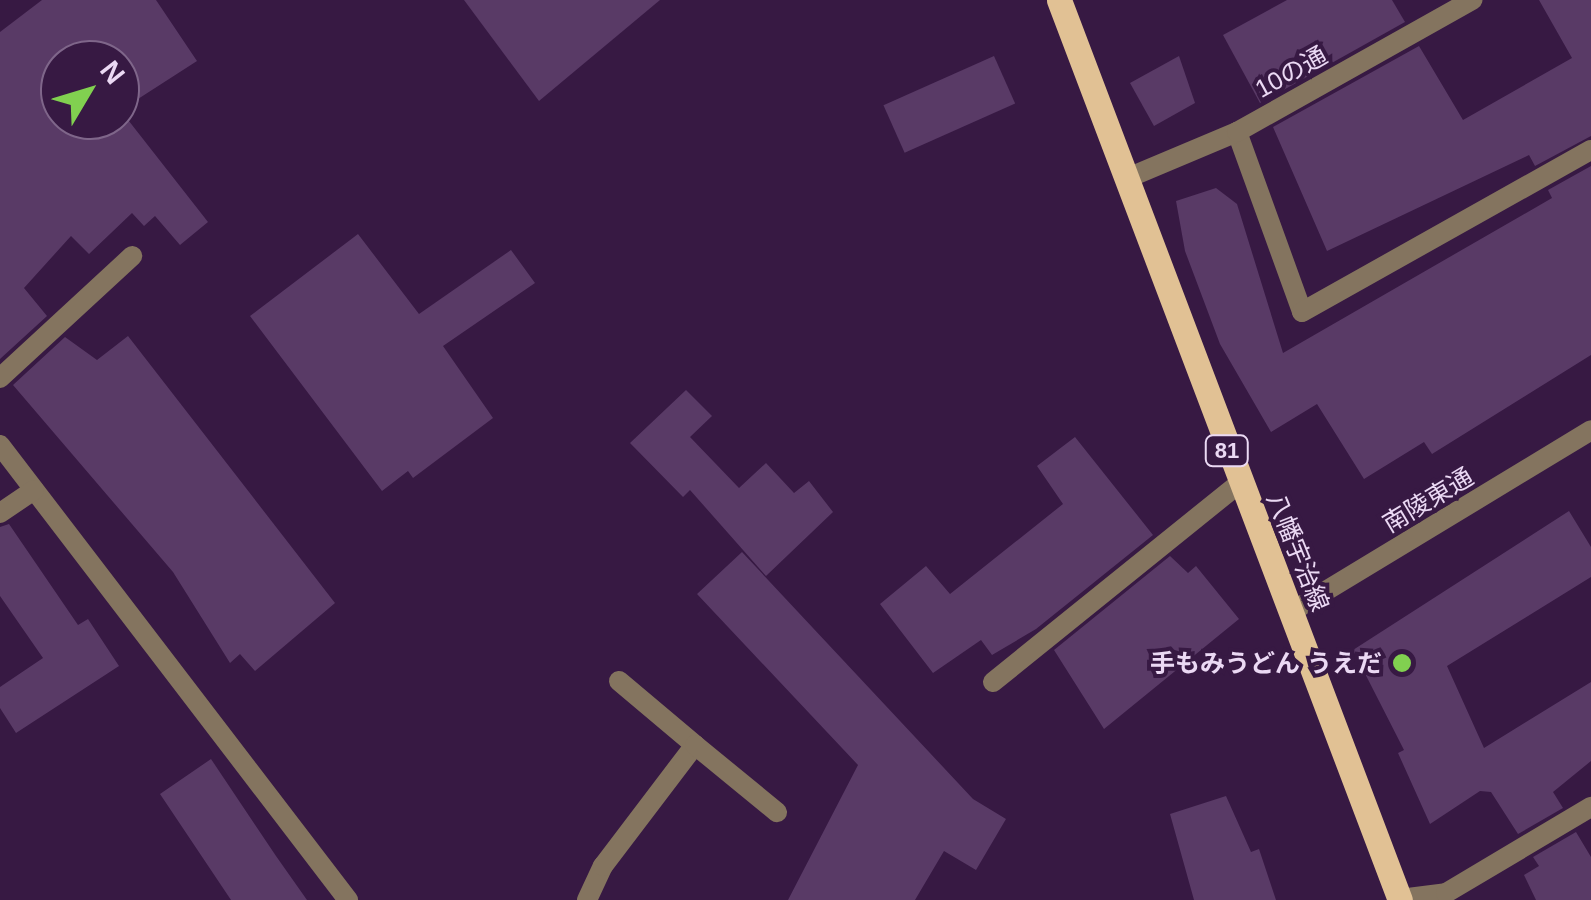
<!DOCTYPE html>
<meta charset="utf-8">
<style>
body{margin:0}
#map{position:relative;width:1591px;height:900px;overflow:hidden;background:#371943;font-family:Helvetica,"Noto Sans JP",sans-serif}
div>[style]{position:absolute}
.building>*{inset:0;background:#593a66;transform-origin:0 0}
.street>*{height:20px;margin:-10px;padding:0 10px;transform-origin:10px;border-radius:10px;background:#84745f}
.primary>*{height:25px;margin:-12.5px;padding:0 12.5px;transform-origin:12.5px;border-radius:12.5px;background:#e1c194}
.dots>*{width:28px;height:28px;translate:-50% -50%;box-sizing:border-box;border:5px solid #371943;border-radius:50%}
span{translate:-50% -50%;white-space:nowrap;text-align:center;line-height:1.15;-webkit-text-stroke:8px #371943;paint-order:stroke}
.shield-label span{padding:2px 8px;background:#371943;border:2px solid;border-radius:8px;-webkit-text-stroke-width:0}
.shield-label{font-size:22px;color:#ebd9f4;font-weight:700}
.street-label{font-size:25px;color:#ebd9f4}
.poi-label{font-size:25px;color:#ebd9f4;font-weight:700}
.right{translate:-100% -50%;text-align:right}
.north{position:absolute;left:40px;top:40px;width:100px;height:100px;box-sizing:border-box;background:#371943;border:2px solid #7f668a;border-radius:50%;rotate:52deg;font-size:28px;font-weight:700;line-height:40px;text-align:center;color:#ebd9f4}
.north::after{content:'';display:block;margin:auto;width:35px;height:45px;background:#81d050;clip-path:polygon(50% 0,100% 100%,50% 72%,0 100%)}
</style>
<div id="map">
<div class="building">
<i style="clip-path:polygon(evenodd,42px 0,156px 0,197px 61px,124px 108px,125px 116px,208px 222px,180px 245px,155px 216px,144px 226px,132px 213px,89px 254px,71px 236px,24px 288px,47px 316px,0 359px,0 32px,42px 0,60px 60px,120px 60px,120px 120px,60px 120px,60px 60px)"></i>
<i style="clip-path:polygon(464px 0,660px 0,539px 101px)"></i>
<i style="clip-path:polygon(1287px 0,1392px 0,1405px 22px,1260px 103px,1223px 35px)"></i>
<i style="clip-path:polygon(1539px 0,1591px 0,1591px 136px,1535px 166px,1529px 155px,1327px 251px,1273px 127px,1419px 46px,1463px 120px,1572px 58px)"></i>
<i style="left:994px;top:56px;width:52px;height:121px;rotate:66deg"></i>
<i style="clip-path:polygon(1179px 56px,1195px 103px,1154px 126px,1130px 83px)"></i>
<i style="clip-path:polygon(1591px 166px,1591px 355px,1432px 454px,1424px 442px,1364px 479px,1317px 404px,1271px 432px,1220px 344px,1185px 251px,1176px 201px,1216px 188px,1237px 204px,1283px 353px,1552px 198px,1548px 190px)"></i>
<i style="clip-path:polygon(358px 234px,419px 314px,511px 250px,535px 283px,443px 346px,493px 418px,413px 478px,408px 471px,382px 491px,250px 316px)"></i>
<i style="clip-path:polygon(128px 336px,335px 603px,255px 671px,240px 654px,230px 663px,173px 572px,13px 385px,65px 337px,97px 360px)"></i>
<i style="clip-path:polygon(686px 390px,712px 416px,690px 437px,739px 488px,766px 463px,794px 493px,809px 481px,833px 512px,766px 576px,690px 490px,683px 497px,630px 443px)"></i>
<i style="clip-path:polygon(1075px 437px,1153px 535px,1036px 629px,992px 655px,981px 640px,933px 673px,880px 604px,926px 566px,950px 594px,1063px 504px,1037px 466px)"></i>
<i style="clip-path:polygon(1569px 511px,1591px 547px,1591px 577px,1447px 666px,1484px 748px,1591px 682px,1591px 761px,1553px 792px,1563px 808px,1518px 834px,1491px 792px,1480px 791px,1430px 824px,1398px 753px,1404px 750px,1353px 650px)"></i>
<i style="clip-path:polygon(9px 524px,78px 625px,88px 619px,119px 666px,16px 733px,0 708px,0 687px,43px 658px,0 596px,0 527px)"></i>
<i style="clip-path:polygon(742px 552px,973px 799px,1006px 819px,976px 870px,944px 851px,915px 900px,788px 900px,858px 765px,697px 594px)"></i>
<i style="clip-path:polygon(1170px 556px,1188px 573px,1196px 566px,1239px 619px,1104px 729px,1054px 650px)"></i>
<i style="clip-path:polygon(211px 759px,276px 856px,307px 900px,231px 900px,160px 794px)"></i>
<i style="clip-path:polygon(1226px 796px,1251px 852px,1259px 849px,1276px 900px,1194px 900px,1170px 814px)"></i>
<i style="clip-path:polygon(1576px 832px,1591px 857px,1591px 900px,1536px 900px,1524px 875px,1539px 866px,1533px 857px)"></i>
</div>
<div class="street">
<i style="left:1237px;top:132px;width:191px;rotate:70.1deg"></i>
<i style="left:1302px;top:312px;width:331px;rotate:-29.3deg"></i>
<i style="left:1130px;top:177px;width:116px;rotate:-22.8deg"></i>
<i style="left:1237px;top:132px;width:270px;rotate:-29.3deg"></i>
<i style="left:0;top:378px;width:180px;rotate:-42.7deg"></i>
<i style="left:0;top:445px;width:573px;rotate:52.59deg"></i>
<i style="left:0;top:513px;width:41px;rotate:-34.1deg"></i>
<i style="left:1291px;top:612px;width:351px;rotate:-31.2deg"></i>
<i style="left:619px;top:681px;width:99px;rotate:40.1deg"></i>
<i style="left:993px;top:682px;width:315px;rotate:-38.9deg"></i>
<i style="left:1400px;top:899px;width:46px;rotate:-7.4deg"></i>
<i style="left:1446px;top:893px;width:169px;rotate:-30.7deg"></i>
<i style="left:587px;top:900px;width:38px;rotate:-65deg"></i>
<i style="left:603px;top:866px;width:152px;rotate:-52.8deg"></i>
<i style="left:695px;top:745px;width:106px;rotate:39.3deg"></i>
</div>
<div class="primary">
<i style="left:1059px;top:0;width:962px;rotate:69.25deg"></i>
</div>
<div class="dots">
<i style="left:1402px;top:663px;background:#81d050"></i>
</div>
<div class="shield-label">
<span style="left:1227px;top:451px">81</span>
</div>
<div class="street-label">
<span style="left:1291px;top:72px;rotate:-29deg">10の通</span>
<span style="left:1428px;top:500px;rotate:-31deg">南陵東通</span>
<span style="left:1298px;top:552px;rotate:68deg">八幡宇治線</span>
</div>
<div class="poi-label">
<span class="right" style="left:1382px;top:663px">手もみうどん うえだ</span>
</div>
<div class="north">N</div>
</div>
